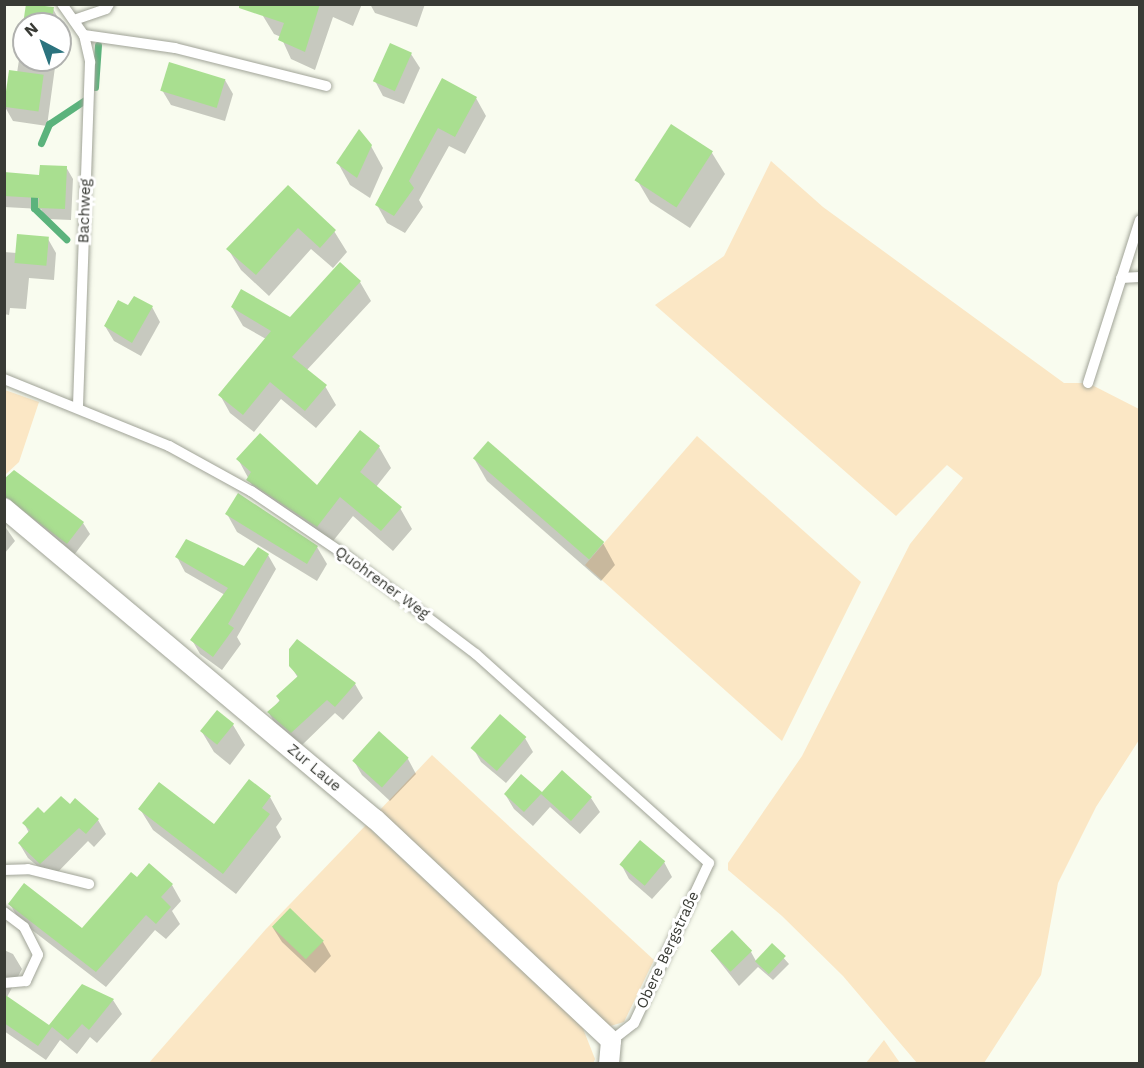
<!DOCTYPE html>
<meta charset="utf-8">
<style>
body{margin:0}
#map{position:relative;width:1144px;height:1068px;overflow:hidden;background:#f9fcef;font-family:"Work Sans",sans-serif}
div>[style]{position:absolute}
.green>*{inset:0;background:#fbe7c5}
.shadow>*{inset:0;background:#0003}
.stream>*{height:7px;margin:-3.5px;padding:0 3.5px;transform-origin:3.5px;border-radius:3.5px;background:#5bb37c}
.building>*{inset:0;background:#a9df90;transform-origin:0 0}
.roads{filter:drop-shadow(0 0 2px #a0a397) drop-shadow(0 0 2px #a0a397)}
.service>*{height:10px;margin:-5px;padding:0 5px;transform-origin:5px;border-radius:5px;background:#fff}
.minor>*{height:20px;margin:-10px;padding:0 10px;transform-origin:10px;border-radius:10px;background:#fff}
span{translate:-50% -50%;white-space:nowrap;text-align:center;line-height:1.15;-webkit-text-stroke:6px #fff;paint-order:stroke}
.street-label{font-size:15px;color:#393b35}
.frame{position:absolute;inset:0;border:6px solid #393b35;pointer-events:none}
.north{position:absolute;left:12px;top:12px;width:60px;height:60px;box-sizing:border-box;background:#fff;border:2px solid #b0b1ae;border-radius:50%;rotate:319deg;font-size:16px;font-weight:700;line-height:24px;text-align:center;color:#393b35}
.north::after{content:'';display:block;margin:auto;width:21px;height:27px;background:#2b737e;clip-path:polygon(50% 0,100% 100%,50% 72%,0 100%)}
</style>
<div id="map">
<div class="green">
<i style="clip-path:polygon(771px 161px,823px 207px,1064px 383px,1088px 383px,1139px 409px,1139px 740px,1096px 807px,1058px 883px,1041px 975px,984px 1063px,917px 1063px,843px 976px,782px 916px,728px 870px,728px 863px,802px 756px,910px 544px,963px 478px,947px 465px,896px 516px,655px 305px,724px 256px)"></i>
<i style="clip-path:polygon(5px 390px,39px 402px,19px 462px,5px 475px)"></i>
<i style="clip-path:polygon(697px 436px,861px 582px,782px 741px,585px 565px)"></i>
<i style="clip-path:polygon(432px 755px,654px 960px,624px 1022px,607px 1027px,377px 813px)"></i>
<i style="clip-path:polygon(366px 825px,582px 1026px,595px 1059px,593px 1064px,148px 1064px,266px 929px)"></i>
<i style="clip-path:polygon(884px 1040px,900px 1063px,866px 1063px)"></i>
</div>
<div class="shadow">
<i style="clip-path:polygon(266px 4px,362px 4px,353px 26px,333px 17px,315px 70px,291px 59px,281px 37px,274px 34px,263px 16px)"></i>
<i style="clip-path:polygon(370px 4px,425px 4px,417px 27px,375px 13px)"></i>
<i style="clip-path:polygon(53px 9px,61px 23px,60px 31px,60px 24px,24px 24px)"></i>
<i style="clip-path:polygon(24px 27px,24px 60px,56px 60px,47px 126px,13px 121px,5px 107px,17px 73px)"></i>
<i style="clip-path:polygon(411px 54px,420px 68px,404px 104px,383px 96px,375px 81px)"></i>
<i style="clip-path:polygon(225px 80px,233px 94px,225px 121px,171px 105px,162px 90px)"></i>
<i style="clip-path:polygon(443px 80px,476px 98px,486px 116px,465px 154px,449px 146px,419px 200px,423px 207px,405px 233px,387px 223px,377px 205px)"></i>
<i style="clip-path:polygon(672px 127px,712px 153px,725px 174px,690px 228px,650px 202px,637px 180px)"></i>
<i style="clip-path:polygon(371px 146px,383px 168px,370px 198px,350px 185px,338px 163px)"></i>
<i style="clip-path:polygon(66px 167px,73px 179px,71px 220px,47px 219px,41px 209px,4px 207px,4px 174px,41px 176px)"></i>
<i style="clip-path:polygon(288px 187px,334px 231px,347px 252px,333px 268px,311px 249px,269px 296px,241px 270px,228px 249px)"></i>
<i style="clip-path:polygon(48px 239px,56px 253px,54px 280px,29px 278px,26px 309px,10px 308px,9px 315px,4px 314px,4px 252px,17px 253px)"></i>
<i style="clip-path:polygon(341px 264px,360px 282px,371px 301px,306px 371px,325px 386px,336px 405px,316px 428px,281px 399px,254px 432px,230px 413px,220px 395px,266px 339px,243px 326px,232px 307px,291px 319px)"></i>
<i style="clip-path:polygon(129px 307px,152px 307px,160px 322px,141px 356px,114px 341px,105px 326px)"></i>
<i style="clip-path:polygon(360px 432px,379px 447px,391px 468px,376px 487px,400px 508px,412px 529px,393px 551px,353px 516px,329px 546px,260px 500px,238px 459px,317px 487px)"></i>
<i style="clip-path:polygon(475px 460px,603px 543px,615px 565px,601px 581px,487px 481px)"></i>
<i style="clip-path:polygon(4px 490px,83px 523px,90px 534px,74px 555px,4px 510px)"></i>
<i style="clip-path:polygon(227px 514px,317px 547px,327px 564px,317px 581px,237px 532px)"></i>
<i style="clip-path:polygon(4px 525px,15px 541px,4px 554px)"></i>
<i style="clip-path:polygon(268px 555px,276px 569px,237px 637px,241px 644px,222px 670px,200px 654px,192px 640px,225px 595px,185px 572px,177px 557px,244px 568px)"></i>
<i style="clip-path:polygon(291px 666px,355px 684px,363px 698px,343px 720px,335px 713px,300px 747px,277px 727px,269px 713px,298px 678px)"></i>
<i style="clip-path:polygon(217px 713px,233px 725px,245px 745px,230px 765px,214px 752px,202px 732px)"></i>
<i style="clip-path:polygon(525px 738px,533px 752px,506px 783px,481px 762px,473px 748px)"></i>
<i style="clip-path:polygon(408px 759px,416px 774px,390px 801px,362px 775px,354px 761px)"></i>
<i style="clip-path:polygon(521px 776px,542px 794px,591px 798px,600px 812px,580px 834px,550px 807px,533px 826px,514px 809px,505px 794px)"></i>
<i style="clip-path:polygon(270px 797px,282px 819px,276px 827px,281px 837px,236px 894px,153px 830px,140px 809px,214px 826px)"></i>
<i style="clip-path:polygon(70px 806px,98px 820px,106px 834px,94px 847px,88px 841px,52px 878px,28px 858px,19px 843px,29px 833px,24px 823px)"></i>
<i style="clip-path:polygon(664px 862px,672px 877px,652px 899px,629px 879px,621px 864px)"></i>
<i style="clip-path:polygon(137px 879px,172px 885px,181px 901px,172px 911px,180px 924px,166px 939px,155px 930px,106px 987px,19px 920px,10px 904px,82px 930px)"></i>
<i style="clip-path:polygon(273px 928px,323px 942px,331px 956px,315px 973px,282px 942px)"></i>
<i style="clip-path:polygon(772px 945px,789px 964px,773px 980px,758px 967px,739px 986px,712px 952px,751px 952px,756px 961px)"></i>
<i style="clip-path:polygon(4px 950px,13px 954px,22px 969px,7px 997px,49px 1027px,113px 1000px,122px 1014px,97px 1043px,90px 1037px,77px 1054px,60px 1040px,46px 1060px,4px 1031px)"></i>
</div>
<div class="stream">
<i style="left:95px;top:87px;width:42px;rotate:-85.9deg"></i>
<i style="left:41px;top:143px;width:21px;rotate:-67deg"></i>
<i style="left:49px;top:124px;width:43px;rotate:-33.7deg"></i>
<i style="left:34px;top:197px;width:11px;rotate:90deg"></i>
<i style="left:34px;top:208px;width:45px;rotate:44.1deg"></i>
</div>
<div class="building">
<i style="clip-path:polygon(26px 4px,54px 7px,51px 24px,23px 24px)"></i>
<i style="clip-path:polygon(239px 4px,320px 4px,305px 52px,278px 40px,284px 23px,239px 8px)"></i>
<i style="left:390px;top:43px;width:24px;height:42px;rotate:24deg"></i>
<i style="left:169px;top:62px;width:59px;height:30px;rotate:17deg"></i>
<i style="left:9px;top:70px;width:35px;height:37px;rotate:8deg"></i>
<i style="clip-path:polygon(442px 78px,477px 97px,455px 137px,438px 128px,409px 181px,414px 188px,394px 216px,375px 205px)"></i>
<i style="left:671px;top:124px;width:50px;height:67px;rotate:33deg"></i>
<i style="clip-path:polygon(359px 129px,372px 145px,357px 178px,336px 163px)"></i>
<i style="clip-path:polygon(40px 165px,67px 166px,65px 209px,38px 208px,39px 198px,4px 196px,4px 172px,39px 175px)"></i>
<i style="clip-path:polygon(288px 185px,336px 230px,320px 248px,298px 228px,256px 275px,226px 249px)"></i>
<i style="left:17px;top:234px;width:32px;height:29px;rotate:5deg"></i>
<i style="clip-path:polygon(340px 262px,361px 281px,292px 357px,327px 385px,305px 411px,270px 382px,243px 415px,218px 395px,271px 331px,231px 307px,241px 289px,290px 317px)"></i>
<i style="clip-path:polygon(134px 296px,153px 306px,132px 343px,104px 326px,118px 300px,128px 305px)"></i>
<i style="clip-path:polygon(360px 430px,380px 446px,360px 472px,402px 507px,381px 531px,340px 497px,317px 527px,246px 480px,251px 472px,236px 459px,260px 433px,317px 485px)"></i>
<i style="left:488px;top:441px;width:154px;height:23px;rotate:41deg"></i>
<i style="clip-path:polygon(14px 470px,84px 522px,67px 544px,4px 496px,4px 479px)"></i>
<i style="clip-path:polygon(238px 493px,318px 546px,307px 564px,225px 514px)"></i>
<i style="clip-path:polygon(186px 539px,244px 566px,258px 547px,269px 554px,228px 624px,234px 628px,213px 657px,190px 640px,228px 588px,175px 557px)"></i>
<i style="clip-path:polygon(297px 639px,356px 683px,335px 707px,327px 700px,291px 733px,267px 712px,280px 701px,276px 696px,298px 676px,289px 666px,289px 649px)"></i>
<i style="left:217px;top:710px;width:22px;height:27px;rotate:39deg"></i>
<i style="left:500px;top:714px;width:35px;height:45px;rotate:41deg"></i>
<i style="left:379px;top:731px;width:40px;height:40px;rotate:42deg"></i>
<i style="clip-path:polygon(562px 770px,592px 797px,571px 821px,541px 794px,524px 812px,504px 794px,521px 774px,542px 792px)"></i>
<i style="clip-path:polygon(249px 779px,271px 796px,262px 808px,270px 814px,223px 874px,138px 809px,159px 782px,214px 824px)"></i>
<i style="clip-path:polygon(61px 796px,70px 804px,75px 798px,99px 819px,86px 834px,79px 828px,40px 864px,18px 843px,30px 830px,22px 823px,38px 807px,44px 813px)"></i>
<i style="left:640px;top:840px;width:33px;height:32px;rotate:40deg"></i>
<i style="clip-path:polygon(149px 863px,173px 884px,161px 897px,171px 907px,156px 924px,146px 915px,96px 972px,8px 904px,24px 883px,82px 928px,131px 872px,137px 877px)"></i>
<i style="left:290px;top:908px;width:47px;height:26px;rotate:44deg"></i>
<i style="left:732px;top:930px;width:29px;height:30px;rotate:46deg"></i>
<i style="left:772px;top:943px;width:19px;height:25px;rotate:43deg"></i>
<i style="clip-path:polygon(82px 984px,114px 999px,89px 1030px,82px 1024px,68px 1040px,52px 1027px,38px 1046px,4px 1023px,4px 994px,49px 1025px)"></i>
</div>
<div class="roads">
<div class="service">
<i style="left:62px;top:4px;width:38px;rotate:55deg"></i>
<i style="left:84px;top:35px;width:28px;rotate:77deg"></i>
<i style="left:90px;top:62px;width:344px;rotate:92deg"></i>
<i style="left:74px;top:20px;width:34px;rotate:-19deg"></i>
<i style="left:106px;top:9px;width:6px;rotate:-59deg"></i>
<i style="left:84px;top:35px;width:92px;rotate:8.1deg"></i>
<i style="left:175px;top:48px;width:156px;rotate:14.1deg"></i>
<i style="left:1121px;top:278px;width:19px;rotate:-3deg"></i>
<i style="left:4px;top:379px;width:178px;rotate:22.1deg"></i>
<i style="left:169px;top:446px;width:94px;rotate:28.8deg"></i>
<i style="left:251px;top:491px;width:114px;rotate:34.2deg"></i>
<i style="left:345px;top:555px;width:164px;rotate:37.1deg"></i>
<i style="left:476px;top:654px;width:313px;rotate:41.9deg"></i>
<i style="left:709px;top:863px;width:177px;rotate:115.1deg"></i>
<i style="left:634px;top:1023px;width:29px;rotate:142deg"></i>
<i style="left:1088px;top:383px;width:171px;rotate:-72.3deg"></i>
<i style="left:4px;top:870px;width:24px;rotate:-2deg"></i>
<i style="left:28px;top:869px;width:63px;rotate:13.8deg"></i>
<i style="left:4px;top:912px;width:25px;rotate:37deg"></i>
<i style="left:24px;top:927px;width:31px;rotate:63deg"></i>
<i style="left:38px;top:955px;width:29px;rotate:115deg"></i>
<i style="left:26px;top:981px;width:22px;rotate:175deg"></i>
</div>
<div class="minor">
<i style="left:4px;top:508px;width:484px;rotate:40deg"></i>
<i style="left:375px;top:819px;width:324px;rotate:43.2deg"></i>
<i style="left:611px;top:1041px;width:23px;rotate:95deg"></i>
</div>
</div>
<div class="street-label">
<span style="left:85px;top:211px;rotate:-88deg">Bachweg</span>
<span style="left:382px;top:583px;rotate:36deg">Quohrener Weg</span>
<span style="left:314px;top:768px;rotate:40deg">Zur Laue</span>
<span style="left:668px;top:950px;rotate:-65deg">Obere Bergstraße</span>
</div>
<div class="frame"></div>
<div class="north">N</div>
</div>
